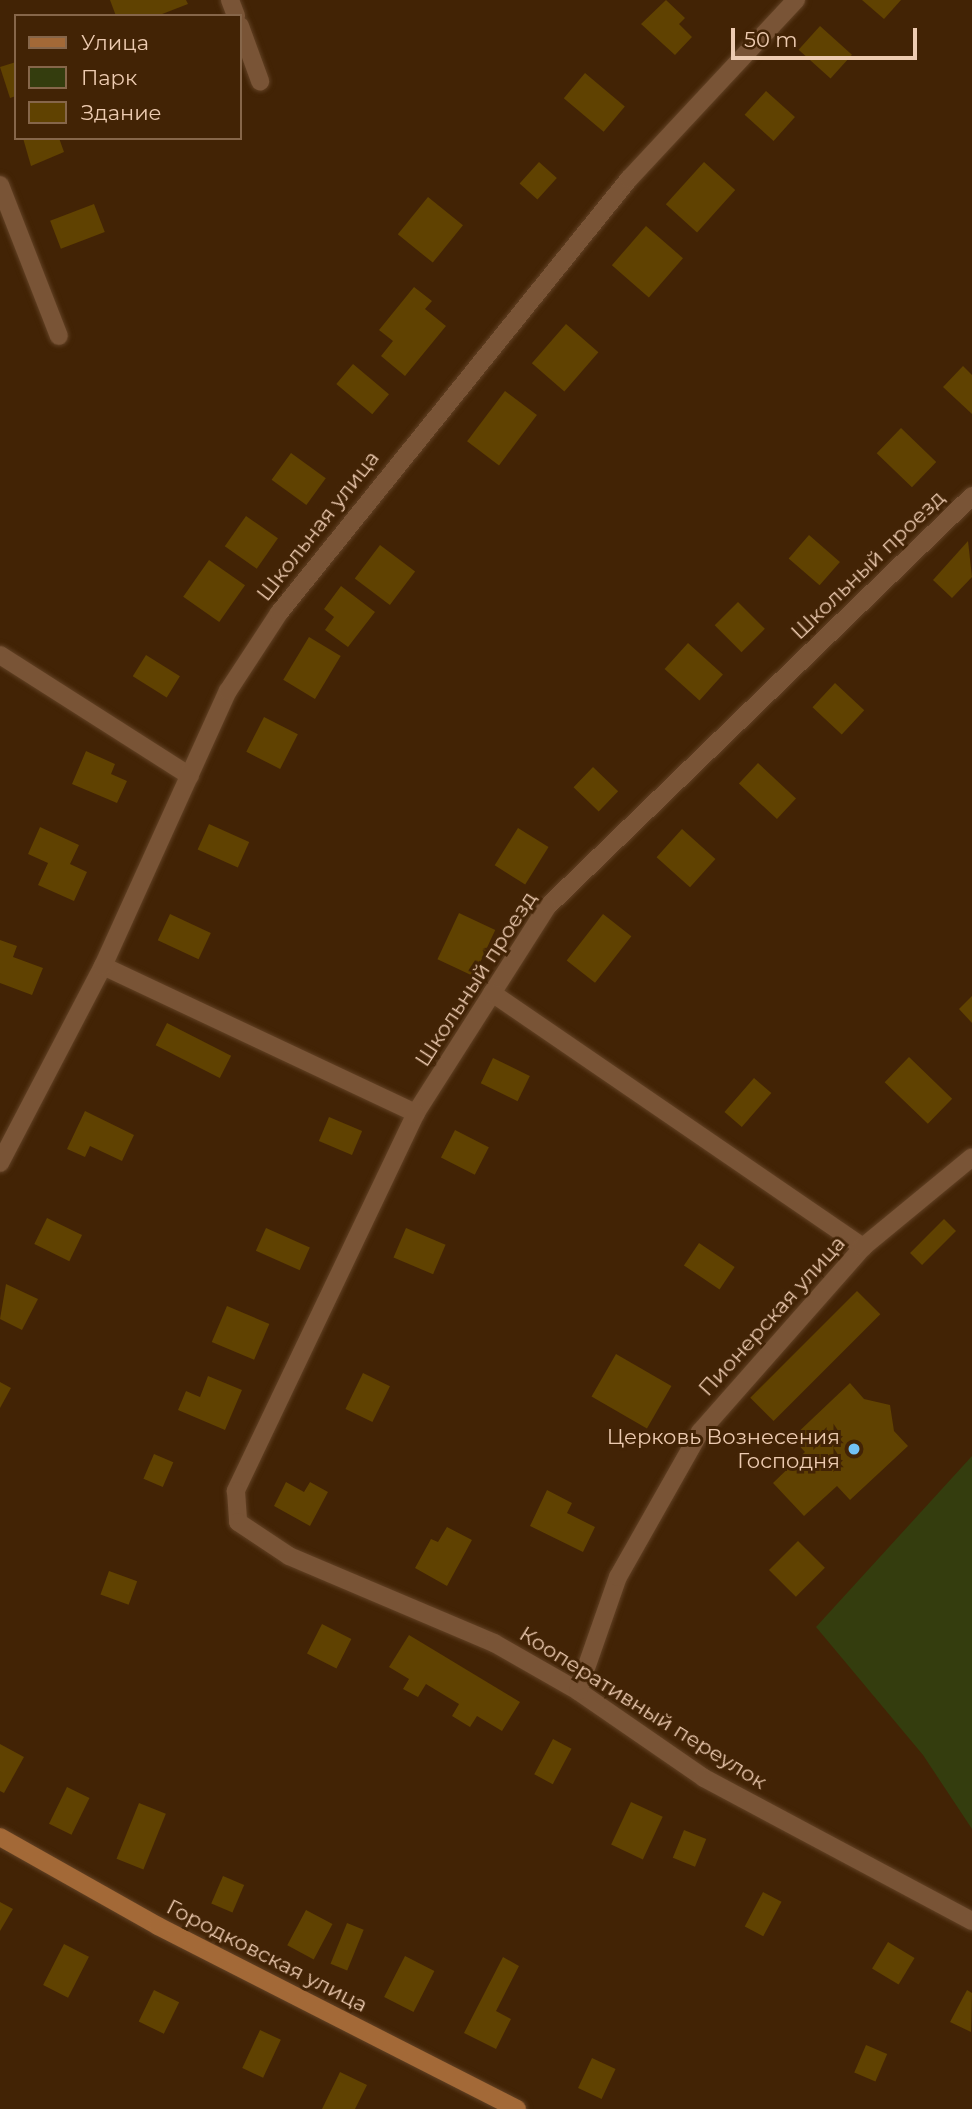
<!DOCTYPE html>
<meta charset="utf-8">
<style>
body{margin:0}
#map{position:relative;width:972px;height:2109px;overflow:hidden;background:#422305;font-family:Montserrat,sans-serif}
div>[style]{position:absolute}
.green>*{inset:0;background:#343d0e}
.building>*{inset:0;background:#604201;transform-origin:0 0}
.roads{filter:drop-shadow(0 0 2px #614124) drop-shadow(0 0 2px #614124)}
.street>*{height:18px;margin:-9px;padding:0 9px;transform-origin:9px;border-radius:9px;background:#795436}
.secondary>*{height:18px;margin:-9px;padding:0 9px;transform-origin:9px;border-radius:9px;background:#a36937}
.dots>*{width:19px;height:19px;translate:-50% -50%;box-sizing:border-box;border:4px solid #422305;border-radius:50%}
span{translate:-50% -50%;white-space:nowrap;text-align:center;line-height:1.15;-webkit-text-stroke:6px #422305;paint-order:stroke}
.street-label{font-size:21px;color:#edcbb1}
.poi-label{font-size:21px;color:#edcbb1}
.right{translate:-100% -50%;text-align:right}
.legend{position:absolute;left:14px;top:14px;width:228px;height:126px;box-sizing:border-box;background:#422305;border:2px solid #86664a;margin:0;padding:9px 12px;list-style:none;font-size:21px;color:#edcbb1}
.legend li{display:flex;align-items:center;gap:14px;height:35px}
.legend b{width:35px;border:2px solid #86664a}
.scale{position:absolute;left:731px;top:28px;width:186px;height:32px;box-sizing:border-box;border:4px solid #edcbb1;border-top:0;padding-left:9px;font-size:21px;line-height:24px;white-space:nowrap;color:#edcbb1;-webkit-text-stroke:5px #422305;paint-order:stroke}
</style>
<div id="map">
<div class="green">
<i style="clip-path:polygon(972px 1456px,972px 1829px,923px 1755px,816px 1627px)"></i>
</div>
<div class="building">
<i style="clip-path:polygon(110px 0,186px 0,188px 4px,157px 16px,116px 16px)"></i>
<i style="clip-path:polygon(666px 0,685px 18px,679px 24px,692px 37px,675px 55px,641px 24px)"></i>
<i style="clip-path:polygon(862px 0,901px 0,884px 19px)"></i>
<i style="left:820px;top:26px;width:43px;height:32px;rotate:42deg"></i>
<i style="clip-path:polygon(16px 62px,16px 96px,10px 98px,0 67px)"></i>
<i style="left:585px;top:73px;width:52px;height:33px;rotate:40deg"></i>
<i style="left:766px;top:91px;width:39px;height:32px;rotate:42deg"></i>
<i style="clip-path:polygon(23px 138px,59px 138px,64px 152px,31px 166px)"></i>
<i style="left:539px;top:162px;width:24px;height:29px;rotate:42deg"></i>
<i style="left:704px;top:162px;width:42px;height:57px;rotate:42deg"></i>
<i style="left:428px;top:197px;width:45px;height:48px;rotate:39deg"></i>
<i style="left:94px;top:204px;width:30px;height:47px;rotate:69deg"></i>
<i style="left:646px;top:226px;width:49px;height:52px;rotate:41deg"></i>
<i style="clip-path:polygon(414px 287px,432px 301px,425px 309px,446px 326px,405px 376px,381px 356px,393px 341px,379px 330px)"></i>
<i style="left:566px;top:324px;width:43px;height:52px;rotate:41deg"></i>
<i style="left:353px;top:364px;width:47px;height:26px;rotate:40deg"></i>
<i style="clip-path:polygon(963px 366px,972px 375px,972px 414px,943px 387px)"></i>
<i style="left:505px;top:391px;width:40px;height:63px;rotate:37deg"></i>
<i style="left:901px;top:428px;width:49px;height:35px;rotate:44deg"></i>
<i style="left:291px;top:453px;width:43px;height:33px;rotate:36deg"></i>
<i style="left:246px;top:516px;width:39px;height:37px;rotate:35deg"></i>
<i style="left:809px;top:535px;width:41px;height:31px;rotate:41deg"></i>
<i style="clip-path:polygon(968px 541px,972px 577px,952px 598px,933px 580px)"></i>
<i style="left:380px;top:545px;width:44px;height:42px;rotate:37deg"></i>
<i style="left:209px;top:560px;width:44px;height:45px;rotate:35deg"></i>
<i style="clip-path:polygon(341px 586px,375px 612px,348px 647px,325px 630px,334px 617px,324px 609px)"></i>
<i style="left:738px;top:602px;width:38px;height:33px;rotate:45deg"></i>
<i style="left:309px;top:637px;width:37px;height:50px;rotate:31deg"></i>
<i style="left:688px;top:643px;width:47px;height:35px;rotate:42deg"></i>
<i style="left:146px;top:655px;width:40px;height:25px;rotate:32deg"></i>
<i style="left:835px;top:683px;width:40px;height:33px;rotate:43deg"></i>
<i style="left:264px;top:717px;width:38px;height:39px;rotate:27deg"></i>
<i style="clip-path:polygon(86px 751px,115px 764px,111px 774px,127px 781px,117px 803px,72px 784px)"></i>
<i style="left:758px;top:763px;width:52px;height:28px;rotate:43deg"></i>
<i style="left:593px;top:767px;width:35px;height:28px;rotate:44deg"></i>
<i style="left:209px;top:824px;width:44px;height:28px;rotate:24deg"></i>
<i style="clip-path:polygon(40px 827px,79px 845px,70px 864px,87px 872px,74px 901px,38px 885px,48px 863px,28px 854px)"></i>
<i style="left:518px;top:828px;width:36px;height:44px;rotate:32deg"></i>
<i style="left:682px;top:829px;width:45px;height:38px;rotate:42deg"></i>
<i style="left:459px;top:913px;width:40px;height:51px;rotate:25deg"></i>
<i style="left:170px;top:914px;width:45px;height:29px;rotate:25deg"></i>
<i style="left:603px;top:914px;width:36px;height:59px;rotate:38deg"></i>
<i style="clip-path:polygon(0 940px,17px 946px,13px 957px,43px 968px,32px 995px,0 983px)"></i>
<i style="clip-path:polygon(972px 996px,972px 1023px,959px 1009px)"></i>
<i style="left:167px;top:1023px;width:72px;height:25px;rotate:27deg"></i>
<i style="left:909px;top:1057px;width:60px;height:35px;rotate:44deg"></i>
<i style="left:493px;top:1058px;width:41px;height:28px;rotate:26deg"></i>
<i style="left:754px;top:1078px;width:23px;height:45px;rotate:41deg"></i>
<i style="clip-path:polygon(85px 1111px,134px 1135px,122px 1161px,90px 1146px,85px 1157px,67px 1149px)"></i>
<i style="left:329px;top:1117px;width:36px;height:26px;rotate:23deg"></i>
<i style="left:455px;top:1130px;width:38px;height:31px;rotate:27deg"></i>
<i style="left:47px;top:1218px;width:39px;height:29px;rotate:26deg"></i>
<i style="left:944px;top:1219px;width:17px;height:48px;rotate:45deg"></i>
<i style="left:266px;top:1228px;width:48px;height:25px;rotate:24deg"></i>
<i style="left:406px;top:1228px;width:43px;height:32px;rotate:23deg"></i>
<i style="left:699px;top:1243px;width:43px;height:27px;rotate:34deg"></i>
<i style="clip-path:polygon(6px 1284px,38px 1299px,22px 1330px,0 1319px)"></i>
<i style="left:857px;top:1291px;width:33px;height:151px;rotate:45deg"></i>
<i style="left:227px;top:1306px;width:46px;height:39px;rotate:23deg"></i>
<i style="left:616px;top:1354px;width:64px;height:49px;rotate:30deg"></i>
<i style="left:363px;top:1373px;width:30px;height:40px;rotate:26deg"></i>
<i style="clip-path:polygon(208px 1376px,242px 1390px,225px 1430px,178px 1410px,186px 1391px,200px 1397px)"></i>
<i style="clip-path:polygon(0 1382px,11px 1388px,0 1408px)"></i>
<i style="clip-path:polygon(850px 1383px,864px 1399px,890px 1405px,894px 1431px,908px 1446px,850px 1500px,837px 1486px,804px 1516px,773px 1483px,805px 1452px,792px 1438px)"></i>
<i style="left:154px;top:1454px;width:21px;height:27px;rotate:23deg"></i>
<i style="clip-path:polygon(286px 1482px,304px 1492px,310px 1482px,328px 1492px,310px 1526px,274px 1506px)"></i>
<i style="clip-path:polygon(547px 1490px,572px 1503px,567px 1513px,595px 1527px,583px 1552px,530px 1526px)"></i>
<i style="clip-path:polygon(447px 1527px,472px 1540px,447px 1586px,415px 1568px,431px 1539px,438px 1542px)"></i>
<i style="left:798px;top:1541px;width:38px;height:41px;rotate:45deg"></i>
<i style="left:109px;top:1571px;width:30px;height:25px;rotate:20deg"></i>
<i style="left:322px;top:1624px;width:33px;height:33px;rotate:27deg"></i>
<i style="clip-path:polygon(409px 1635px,520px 1702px,502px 1731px,477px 1716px,470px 1727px,452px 1716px,459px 1704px,426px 1684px,418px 1697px,403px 1689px,409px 1679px,389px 1667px)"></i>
<i style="left:553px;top:1739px;width:21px;height:40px;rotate:28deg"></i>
<i style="clip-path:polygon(0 1744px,24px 1757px,4px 1793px,0 1791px)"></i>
<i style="left:67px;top:1787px;width:25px;height:41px;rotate:26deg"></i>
<i style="left:631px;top:1802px;width:35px;height:47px;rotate:25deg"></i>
<i style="left:139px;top:1803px;width:29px;height:60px;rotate:22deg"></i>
<i style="left:684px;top:1830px;width:24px;height:30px;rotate:22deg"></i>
<i style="left:223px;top:1876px;width:23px;height:30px;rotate:23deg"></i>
<i style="left:763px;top:1892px;width:21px;height:39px;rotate:28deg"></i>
<i style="clip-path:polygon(0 1902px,13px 1909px,0 1931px)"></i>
<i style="left:306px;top:1910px;width:30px;height:40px;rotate:28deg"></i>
<i style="left:347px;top:1923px;width:18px;height:44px;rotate:22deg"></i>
<i style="left:888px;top:1942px;width:31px;height:31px;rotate:31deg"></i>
<i style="left:64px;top:1944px;width:28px;height:46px;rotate:27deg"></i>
<i style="left:405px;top:1956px;width:33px;height:46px;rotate:27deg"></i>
<i style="clip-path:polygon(503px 1957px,519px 1966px,496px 2011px,511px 2019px,496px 2049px,464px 2033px)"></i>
<i style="left:154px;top:1990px;width:28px;height:35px;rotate:26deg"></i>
<i style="clip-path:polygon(967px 1990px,972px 1993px,971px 2032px,950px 2022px)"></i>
<i style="left:260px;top:2030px;width:23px;height:42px;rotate:25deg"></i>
<i style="left:866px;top:2045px;width:23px;height:30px;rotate:23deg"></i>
<i style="left:592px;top:2058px;width:26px;height:33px;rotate:25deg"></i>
<i style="clip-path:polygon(340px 2072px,367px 2085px,355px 2109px,322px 2109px)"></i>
</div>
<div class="roads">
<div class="street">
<i style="left:230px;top:0;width:17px;rotate:69deg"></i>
<i style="left:240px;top:26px;width:59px;rotate:70deg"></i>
<i style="left:0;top:185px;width:162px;rotate:68.7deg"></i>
<i style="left:972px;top:496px;width:591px;rotate:135.96deg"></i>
<i style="left:547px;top:907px;width:244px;rotate:122.5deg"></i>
<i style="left:416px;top:1113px;width:419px;rotate:115.5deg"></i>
<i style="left:236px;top:1491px;width:31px;rotate:86deg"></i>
<i style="left:238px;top:1522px;width:61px;rotate:33.7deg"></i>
<i style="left:289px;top:1556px;width:223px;rotate:23deg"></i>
<i style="left:494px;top:1643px;width:97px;rotate:29.7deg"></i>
<i style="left:578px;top:1691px;width:153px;rotate:34.6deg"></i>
<i style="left:704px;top:1778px;width:304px;rotate:28.1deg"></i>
<i style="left:0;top:655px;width:225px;rotate:32.5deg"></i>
<i style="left:103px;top:966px;width:346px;rotate:25.2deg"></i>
<i style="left:492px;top:993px;width:450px;rotate:34.4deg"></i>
<i style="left:0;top:1163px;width:222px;rotate:-62.4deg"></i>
<i style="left:103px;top:966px;width:302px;rotate:-65.6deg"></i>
<i style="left:228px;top:691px;width:93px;rotate:-56.8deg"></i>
<i style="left:279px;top:613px;width:558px;rotate:-51.12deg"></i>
<i style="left:629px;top:179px;width:245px;rotate:-47deg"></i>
<i style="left:578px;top:1691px;width:121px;rotate:-70.7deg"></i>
<i style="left:618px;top:1577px;width:167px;rotate:-60.5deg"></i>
<i style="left:700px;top:1432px;width:247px;rotate:-48.6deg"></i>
<i style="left:863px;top:1247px;width:141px;rotate:-39.5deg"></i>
</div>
<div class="secondary">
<i style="left:0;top:1837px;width:181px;rotate:29.4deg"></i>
<i style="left:158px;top:1926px;width:403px;rotate:27deg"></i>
</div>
</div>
<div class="dots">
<i style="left:854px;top:1449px;background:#72c1f5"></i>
</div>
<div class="street-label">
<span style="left:318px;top:526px;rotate:-52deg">Школьная улица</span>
<span style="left:868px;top:565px;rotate:-44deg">Школьный проезд</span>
<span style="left:476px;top:979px;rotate:-57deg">Школьный проезд</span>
<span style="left:772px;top:1316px;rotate:-48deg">Пионерская улица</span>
<span style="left:643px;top:1708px;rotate:32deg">Кооперативный переулок</span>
<span style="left:267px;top:1956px;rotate:27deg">Городковская улица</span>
</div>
<div class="poi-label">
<span class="right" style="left:840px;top:1449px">Церковь Вознесения<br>Господня</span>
</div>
<ul class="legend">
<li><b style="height:9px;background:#a36937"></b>Улица</li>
<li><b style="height:19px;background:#343d0e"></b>Парк</li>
<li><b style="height:19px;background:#604201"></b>Здание</li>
</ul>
<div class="scale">50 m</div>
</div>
